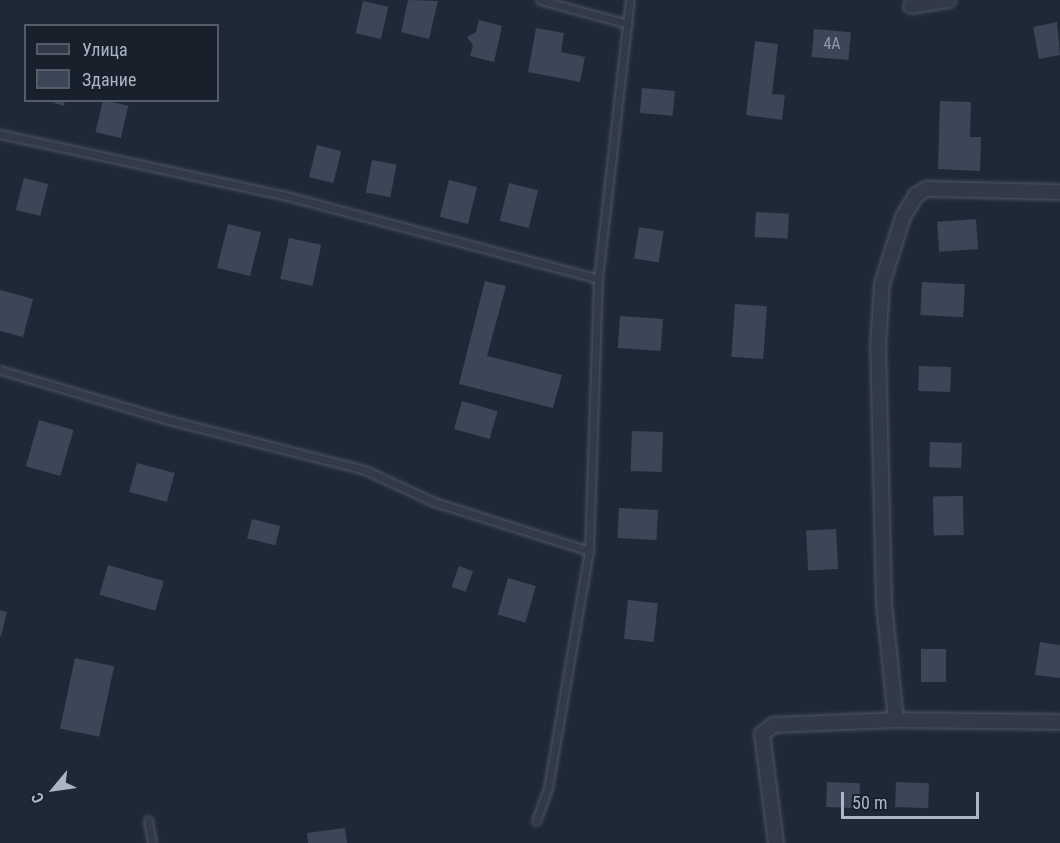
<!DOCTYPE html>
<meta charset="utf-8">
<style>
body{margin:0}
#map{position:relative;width:1060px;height:843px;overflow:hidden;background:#1f2837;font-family:"Roboto Condensed",sans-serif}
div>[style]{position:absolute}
.building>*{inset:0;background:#3b4657;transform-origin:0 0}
.roads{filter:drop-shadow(0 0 2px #4d5562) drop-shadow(0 0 2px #4d5562)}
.service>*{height:7px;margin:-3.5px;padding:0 3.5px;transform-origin:3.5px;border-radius:3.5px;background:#323a47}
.minor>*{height:14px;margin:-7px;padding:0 7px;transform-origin:7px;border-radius:7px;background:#323a47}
span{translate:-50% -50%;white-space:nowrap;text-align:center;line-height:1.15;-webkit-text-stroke:6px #18202b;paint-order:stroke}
.number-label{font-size:16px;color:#9099a9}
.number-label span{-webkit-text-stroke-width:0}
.legend{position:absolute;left:24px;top:24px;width:195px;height:78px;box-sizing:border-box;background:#18202b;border:2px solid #535c68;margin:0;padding:8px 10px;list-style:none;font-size:18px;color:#acb5c4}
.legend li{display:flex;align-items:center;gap:12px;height:30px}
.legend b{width:30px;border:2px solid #535c68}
.north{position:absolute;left:24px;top:759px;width:60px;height:60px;-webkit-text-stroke:4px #18202b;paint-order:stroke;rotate:241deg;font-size:16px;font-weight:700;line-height:24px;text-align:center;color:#acb5c4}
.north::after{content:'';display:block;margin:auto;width:21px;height:27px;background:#acb5c4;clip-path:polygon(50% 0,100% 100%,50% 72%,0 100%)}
.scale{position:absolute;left:841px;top:792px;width:138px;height:27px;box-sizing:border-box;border:3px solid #acb5c4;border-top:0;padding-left:8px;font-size:18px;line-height:21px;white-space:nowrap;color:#acb5c4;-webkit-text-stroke:4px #18202b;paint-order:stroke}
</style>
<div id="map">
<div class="building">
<i style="clip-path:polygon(408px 0,438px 1px,429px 39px,401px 32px)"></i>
<i style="left:363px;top:1px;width:26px;height:33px;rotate:13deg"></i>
<i style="clip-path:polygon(479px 20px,502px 26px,494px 62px,470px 56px,473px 45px,467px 37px,476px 32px)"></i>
<i style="clip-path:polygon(1057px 22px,1060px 55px,1039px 59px,1033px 27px)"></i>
<i style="clip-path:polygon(536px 28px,564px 33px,561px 52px,585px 57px,580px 82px,528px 72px)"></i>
<i style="left:814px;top:29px;width:37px;height:28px;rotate:5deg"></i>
<i style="clip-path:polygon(755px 41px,778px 44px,772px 94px,785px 95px,782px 120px,746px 115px)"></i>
<i style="left:642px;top:88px;width:33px;height:25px;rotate:5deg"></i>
<i style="clip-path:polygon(46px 100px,65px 100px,64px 106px)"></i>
<i style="left:103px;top:100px;width:26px;height:33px;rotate:13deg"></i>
<i style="clip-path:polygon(940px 101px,971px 102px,970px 137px,981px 137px,980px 171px,938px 169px)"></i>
<i style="left:317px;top:145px;width:25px;height:33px;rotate:14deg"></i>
<i style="left:372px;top:160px;width:25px;height:33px;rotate:11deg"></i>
<i style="left:24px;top:178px;width:25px;height:33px;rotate:14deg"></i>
<i style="left:449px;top:180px;width:29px;height:38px;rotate:14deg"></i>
<i style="left:509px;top:183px;width:30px;height:39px;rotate:14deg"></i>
<i style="left:756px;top:212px;width:33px;height:25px;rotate:3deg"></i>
<i style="left:976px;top:219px;width:30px;height:39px;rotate:86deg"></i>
<i style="left:228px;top:224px;width:34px;height:45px;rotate:14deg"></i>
<i style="left:639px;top:227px;width:25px;height:32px;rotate:9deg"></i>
<i style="left:289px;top:238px;width:33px;height:42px;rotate:12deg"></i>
<i style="clip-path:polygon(485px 281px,506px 286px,487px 356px,562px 375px,553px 408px,459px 384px)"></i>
<i style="left:922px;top:282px;width:43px;height:33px;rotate:3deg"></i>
<i style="clip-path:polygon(0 290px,33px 299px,23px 337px,0 331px)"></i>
<i style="left:735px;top:304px;width:32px;height:53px;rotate:4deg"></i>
<i style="left:620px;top:316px;width:43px;height:32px;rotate:4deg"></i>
<i style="left:919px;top:366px;width:32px;height:25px;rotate:2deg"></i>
<i style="left:462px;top:401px;width:37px;height:29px;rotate:16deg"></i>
<i style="left:39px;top:420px;width:36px;height:48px;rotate:16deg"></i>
<i style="left:632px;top:431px;width:31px;height:40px;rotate:2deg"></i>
<i style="left:930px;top:442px;width:32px;height:25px;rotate:2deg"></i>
<i style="left:137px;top:463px;width:39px;height:30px;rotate:15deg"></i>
<i style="left:963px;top:496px;width:39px;height:30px;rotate:89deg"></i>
<i style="left:619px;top:508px;width:39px;height:30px;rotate:3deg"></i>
<i style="left:252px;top:519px;width:29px;height:20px;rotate:14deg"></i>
<i style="left:836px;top:529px;width:40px;height:30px;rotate:87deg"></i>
<i style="left:108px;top:565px;width:58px;height:31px;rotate:16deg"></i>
<i style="left:459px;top:566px;width:15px;height:22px;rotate:20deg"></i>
<i style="left:508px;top:578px;width:29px;height:38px;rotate:16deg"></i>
<i style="left:628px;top:600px;width:30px;height:39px;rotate:6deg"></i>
<i style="clip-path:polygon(0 610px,7px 612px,1px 636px,0 636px)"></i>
<i style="clip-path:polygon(1040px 642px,1060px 645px,1060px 678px,1035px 675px)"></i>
<i style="left:921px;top:649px;width:25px;height:33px"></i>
<i style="left:75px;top:658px;width:40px;height:72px;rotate:12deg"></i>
<i style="left:827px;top:782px;width:33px;height:25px;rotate:2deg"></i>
<i style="left:896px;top:782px;width:33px;height:25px;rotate:2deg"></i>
<i style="clip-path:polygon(345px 828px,347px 843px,308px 843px,307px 833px)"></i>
</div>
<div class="roads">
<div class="service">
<i style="left:540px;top:0;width:91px;rotate:15.3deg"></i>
<i style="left:0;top:134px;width:289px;rotate:12.2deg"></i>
<i style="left:283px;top:195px;width:326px;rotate:14.9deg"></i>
<i style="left:0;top:370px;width:172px;rotate:16.5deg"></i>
<i style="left:165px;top:419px;width:206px;rotate:14.3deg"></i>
<i style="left:365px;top:470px;width:76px;rotate:24.9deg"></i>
<i style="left:434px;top:502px;width:163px;rotate:17.5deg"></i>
<i style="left:148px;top:820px;width:23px;rotate:80deg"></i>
<i style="left:536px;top:821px;width:35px;rotate:-70deg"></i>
<i style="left:548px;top:788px;width:241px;rotate:-80.2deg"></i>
<i style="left:589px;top:551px;width:272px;rotate:-88.1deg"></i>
<i style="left:598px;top:279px;width:281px;rotate:-83.5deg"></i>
</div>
<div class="minor">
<i style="left:911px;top:6px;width:38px;rotate:-9deg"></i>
<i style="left:896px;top:720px;width:164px;rotate:0.7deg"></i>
<i style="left:776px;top:843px;width:110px;rotate:-97.3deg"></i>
<i style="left:762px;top:734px;width:14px;rotate:-39deg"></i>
<i style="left:773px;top:725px;width:123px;rotate:-2.3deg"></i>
<i style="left:896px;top:720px;width:117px;rotate:-95.9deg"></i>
<i style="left:884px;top:604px;width:258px;rotate:-91.3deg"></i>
<i style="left:878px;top:346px;width:62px;rotate:-86.3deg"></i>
<i style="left:882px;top:284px;width:70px;rotate:-72.6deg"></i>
<i style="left:903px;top:217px;width:26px;rotate:-59deg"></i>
<i style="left:916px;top:195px;width:13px;rotate:-29deg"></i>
<i style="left:927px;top:189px;width:133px;rotate:1.3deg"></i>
</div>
</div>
<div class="number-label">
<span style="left:832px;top:44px">4А</span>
</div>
<ul class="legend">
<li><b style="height:8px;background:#323a47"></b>Улица</li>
<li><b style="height:16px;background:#3b4657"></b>Здание</li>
</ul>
<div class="north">С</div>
<div class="scale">50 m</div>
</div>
